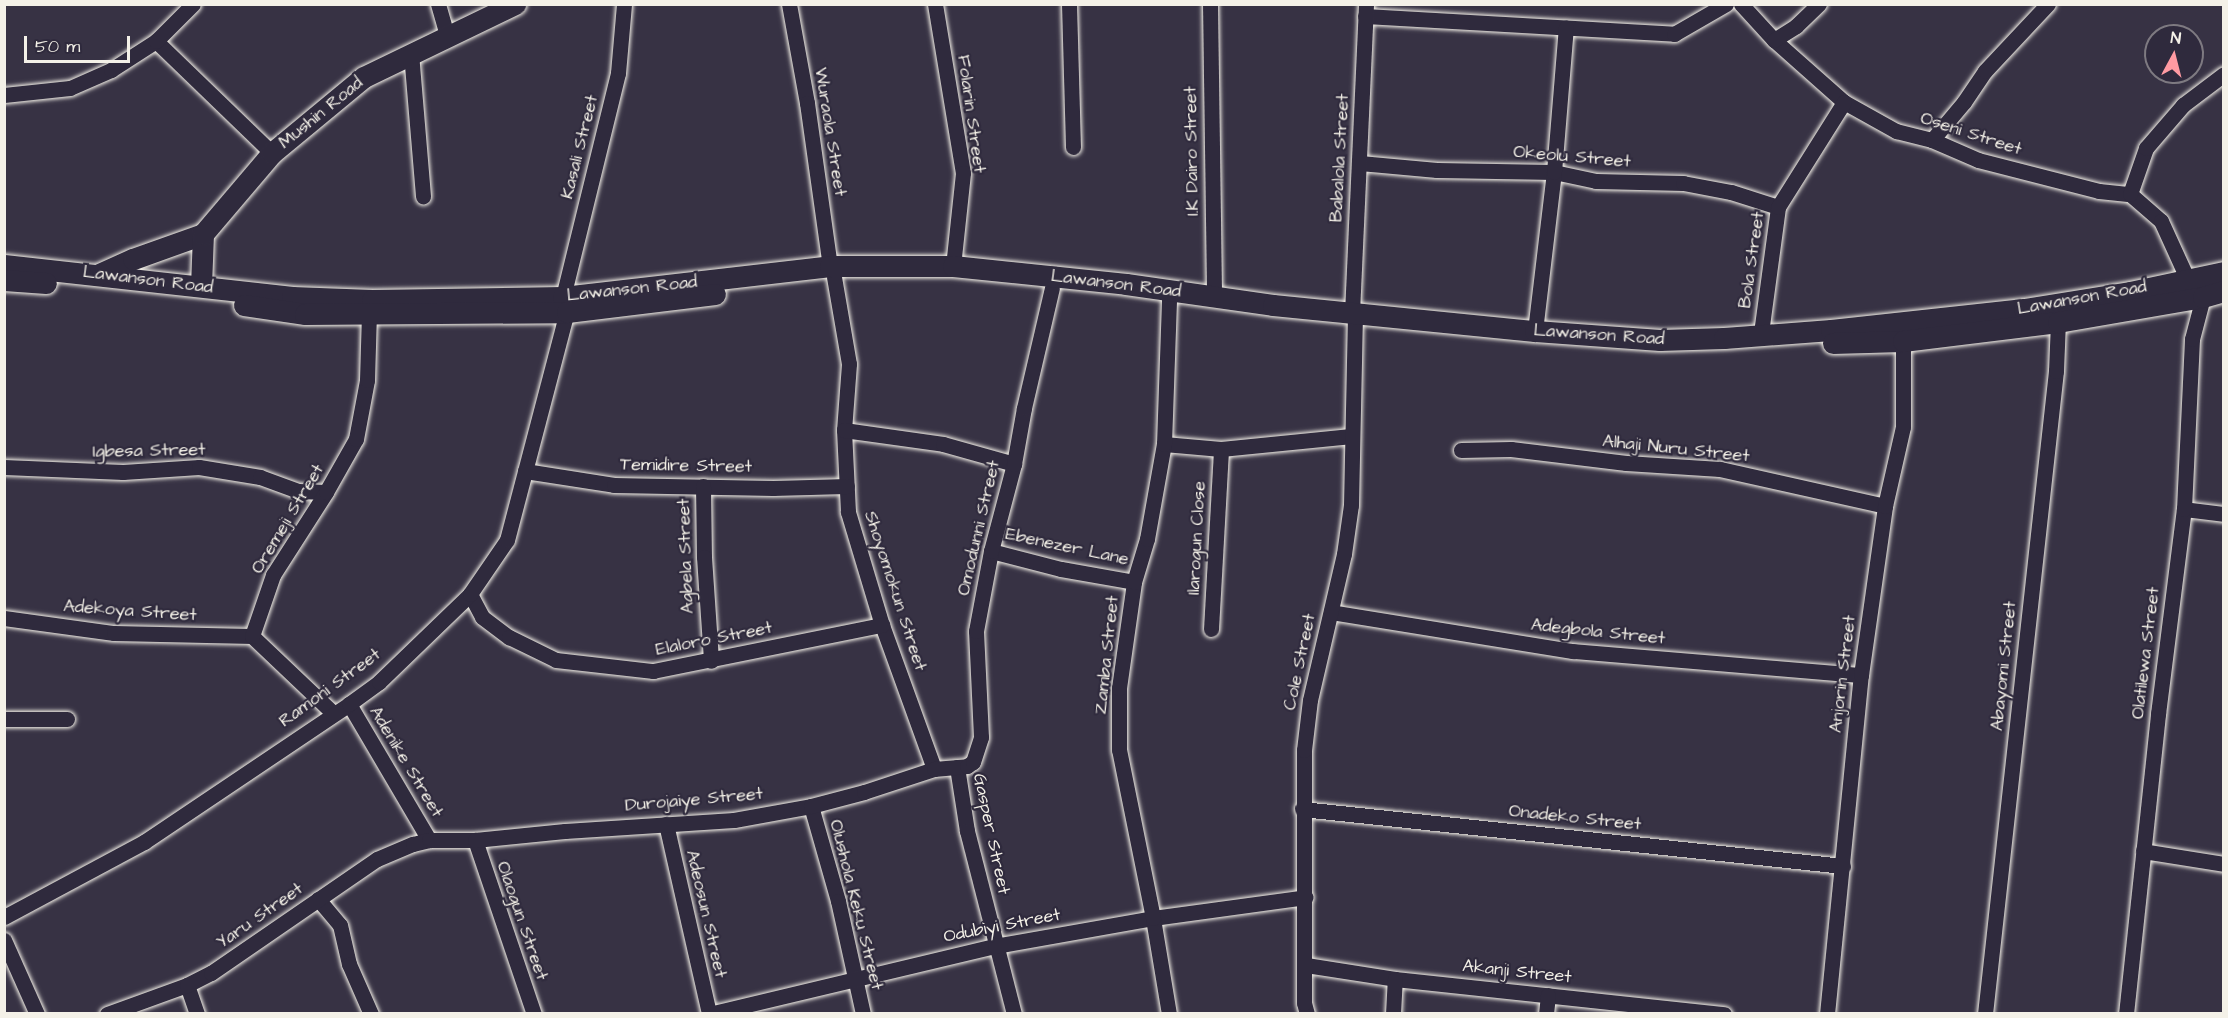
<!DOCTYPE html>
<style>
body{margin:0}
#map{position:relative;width:2228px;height:1018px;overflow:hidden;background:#373244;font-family:"Architects Daughter",sans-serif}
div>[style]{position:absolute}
.roads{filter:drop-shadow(0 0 2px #f4f1e8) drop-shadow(0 0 2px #f4f1e8)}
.minor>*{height:15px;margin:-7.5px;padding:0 7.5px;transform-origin:7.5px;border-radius:7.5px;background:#2f2a3d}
.secondary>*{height:21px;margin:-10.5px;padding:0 10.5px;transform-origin:10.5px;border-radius:10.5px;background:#2f2a3d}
span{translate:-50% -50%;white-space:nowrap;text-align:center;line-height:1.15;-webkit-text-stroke:4.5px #2f2a3d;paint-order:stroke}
.street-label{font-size:18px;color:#f4f1e8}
.frame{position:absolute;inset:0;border:6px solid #f4f1e8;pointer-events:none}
.north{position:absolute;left:2144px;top:24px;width:60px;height:60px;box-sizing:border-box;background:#2f2a3d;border:2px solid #7e7a81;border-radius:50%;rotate:7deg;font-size:16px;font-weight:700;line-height:24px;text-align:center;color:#f4f1e8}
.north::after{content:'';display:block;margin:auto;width:21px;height:27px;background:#ff9aa2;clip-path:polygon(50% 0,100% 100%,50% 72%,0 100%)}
.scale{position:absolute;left:24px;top:36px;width:106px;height:27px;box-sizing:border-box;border:3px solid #f4f1e8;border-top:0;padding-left:8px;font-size:18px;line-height:21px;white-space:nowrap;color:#f4f1e8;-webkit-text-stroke:4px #2f2a3d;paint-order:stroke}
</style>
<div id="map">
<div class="roads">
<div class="minor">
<i style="left:438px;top:4px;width:33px;rotate:74deg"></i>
<i style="left:789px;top:4px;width:101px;rotate:79.7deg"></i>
<i style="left:807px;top:103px;width:165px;rotate:82deg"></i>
<i style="left:935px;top:4px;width:171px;rotate:80.6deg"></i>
<i style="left:963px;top:173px;width:94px;rotate:96.1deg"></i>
<i style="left:1069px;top:4px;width:143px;rotate:88.4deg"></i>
<i style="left:1210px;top:4px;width:292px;rotate:89.2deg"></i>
<i style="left:1741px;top:4px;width:49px;rotate:47.5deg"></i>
<i style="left:1774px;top:40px;width:94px;rotate:41.5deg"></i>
<i style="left:1844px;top:102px;width:60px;rotate:29.1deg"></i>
<i style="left:1896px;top:131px;width:37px;rotate:14deg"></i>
<i style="left:1932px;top:140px;width:50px;rotate:23.5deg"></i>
<i style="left:1978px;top:160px;width:125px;rotate:14.4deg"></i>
<i style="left:2099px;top:191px;width:31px;rotate:6deg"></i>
<i style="left:2130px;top:194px;width:41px;rotate:41.1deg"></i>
<i style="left:2161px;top:221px;width:63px;rotate:65.5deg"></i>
<i style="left:1365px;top:16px;width:310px;rotate:3.3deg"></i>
<i style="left:1674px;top:34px;width:60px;rotate:-30deg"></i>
<i style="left:1774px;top:40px;width:26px;rotate:-32deg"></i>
<i style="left:1796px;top:26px;width:32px;rotate:-44deg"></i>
<i style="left:156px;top:41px;width:161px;rotate:44deg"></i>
<i style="left:411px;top:53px;width:144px;rotate:85.2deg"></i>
<i style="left:4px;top:95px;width:66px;rotate:-6.1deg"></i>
<i style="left:70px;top:88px;width:45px;rotate:-23.7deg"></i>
<i style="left:111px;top:70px;width:54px;rotate:-32.8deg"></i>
<i style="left:156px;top:41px;width:52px;rotate:-45deg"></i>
<i style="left:1932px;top:140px;width:50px;rotate:-49.9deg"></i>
<i style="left:1964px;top:102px;width:37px;rotate:-56deg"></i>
<i style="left:1985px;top:71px;width:92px;rotate:-46.8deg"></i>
<i style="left:1360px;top:163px;width:77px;rotate:5.2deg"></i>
<i style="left:1437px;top:170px;width:117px;rotate:1deg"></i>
<i style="left:1554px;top:172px;width:43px;rotate:12.1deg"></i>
<i style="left:1596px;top:181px;width:87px;rotate:1.3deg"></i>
<i style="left:1683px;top:183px;width:49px;rotate:10.6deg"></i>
<i style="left:1731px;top:192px;width:49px;rotate:17.7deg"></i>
<i style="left:2130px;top:194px;width:49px;rotate:-70.8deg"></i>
<i style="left:2146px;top:148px;width:57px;rotate:-49.3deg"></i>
<i style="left:2183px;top:105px;width:51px;rotate:-37.1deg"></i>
<i style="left:834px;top:277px;width:88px;rotate:80.2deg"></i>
<i style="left:849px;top:364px;width:66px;rotate:94.3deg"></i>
<i style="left:844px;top:430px;width:82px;rotate:87.2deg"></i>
<i style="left:848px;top:512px;width:118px;rotate:73.3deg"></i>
<i style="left:882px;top:625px;width:153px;rotate:70.1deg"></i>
<i style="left:563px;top:297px;width:231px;rotate:-76.2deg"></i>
<i style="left:618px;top:73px;width:69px;rotate:-85deg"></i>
<i style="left:1352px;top:313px;width:309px;rotate:-87.4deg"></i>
<i style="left:1535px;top:331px;width:160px;rotate:-83.2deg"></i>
<i style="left:1554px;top:172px;width:145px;rotate:-85.3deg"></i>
<i style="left:1761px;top:333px;width:127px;rotate:-82.3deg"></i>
<i style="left:1778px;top:207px;width:124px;rotate:-57.8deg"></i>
<i style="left:844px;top:430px;width:100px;rotate:8deg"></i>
<i style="left:943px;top:444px;width:74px;rotate:15.7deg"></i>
<i style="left:1164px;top:444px;width:57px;rotate:5deg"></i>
<i style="left:1221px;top:449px;width:131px;rotate:-5.7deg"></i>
<i style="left:1461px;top:450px;width:50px;rotate:-1.1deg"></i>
<i style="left:1511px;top:449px;width:116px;rotate:6.9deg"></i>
<i style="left:1626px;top:463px;width:94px;rotate:3.7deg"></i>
<i style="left:1720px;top:469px;width:169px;rotate:12.6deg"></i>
<i style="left:4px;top:467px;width:119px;rotate:2.4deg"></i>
<i style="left:123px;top:472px;width:76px;rotate:-3.8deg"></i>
<i style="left:199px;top:467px;width:62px;rotate:9.3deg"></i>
<i style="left:260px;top:477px;width:40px;rotate:20.2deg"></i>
<i style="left:298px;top:491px;width:28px;rotate:2deg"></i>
<i style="left:525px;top:471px;width:90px;rotate:8.9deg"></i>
<i style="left:614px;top:485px;width:159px;rotate:1.1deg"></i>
<i style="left:773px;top:488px;width:74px;rotate:-1.5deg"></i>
<i style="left:703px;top:486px;width:71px;rotate:89.2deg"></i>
<i style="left:704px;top:557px;width:104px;rotate:86.1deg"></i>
<i style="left:2184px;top:509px;width:40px;rotate:7.1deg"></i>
<i style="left:991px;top:551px;width:72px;rotate:14.4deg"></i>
<i style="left:1061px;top:569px;width:74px;rotate:10.1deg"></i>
<i style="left:470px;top:594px;width:26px;rotate:62deg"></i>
<i style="left:482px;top:617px;width:34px;rotate:37deg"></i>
<i style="left:509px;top:637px;width:52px;rotate:26.1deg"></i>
<i style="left:556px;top:660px;width:98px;rotate:6.5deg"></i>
<i style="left:653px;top:671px;width:234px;rotate:-11.4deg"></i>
<i style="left:1331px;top:612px;width:245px;rotate:9.2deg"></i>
<i style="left:1573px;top:651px;width:289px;rotate:4.8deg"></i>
<i style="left:4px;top:618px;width:111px;rotate:7.8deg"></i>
<i style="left:114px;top:633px;width:138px;rotate:1.2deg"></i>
<i style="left:1211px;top:629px;width:180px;rotate:-86.8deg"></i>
<i style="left:349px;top:704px;width:158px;rotate:59.5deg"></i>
<i style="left:332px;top:712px;width:110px;rotate:-136.5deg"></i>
<i style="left:252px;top:636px;width:65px;rotate:-71deg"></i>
<i style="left:273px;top:575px;width:98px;rotate:-57.4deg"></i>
<i style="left:326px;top:492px;width:61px;rotate:-60.5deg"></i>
<i style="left:356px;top:439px;width:60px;rotate:-79.4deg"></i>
<i style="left:367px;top:380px;width:67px;rotate:-88.3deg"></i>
<i style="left:4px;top:719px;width:63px"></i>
<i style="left:957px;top:767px;width:65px;rotate:81.1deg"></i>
<i style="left:967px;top:831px;width:189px;rotate:75.6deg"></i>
<i style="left:811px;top:806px;width:99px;rotate:74.1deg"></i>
<i style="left:838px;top:901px;width:116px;rotate:77.5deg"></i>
<i style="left:1302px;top:809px;width:544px;rotate:6.01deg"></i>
<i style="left:666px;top:824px;width:195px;rotate:77.2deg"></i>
<i style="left:475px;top:840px;width:184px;rotate:71.3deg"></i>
<i style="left:2143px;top:851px;width:82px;rotate:9.1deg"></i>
<i style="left:318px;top:899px;width:34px;rotate:50deg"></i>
<i style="left:340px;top:925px;width:40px;rotate:77deg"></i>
<i style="left:349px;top:964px;width:55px;rotate:66.3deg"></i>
<i style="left:4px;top:917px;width:159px;rotate:-28.2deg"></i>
<i style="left:144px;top:842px;width:247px;rotate:-33.9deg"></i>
<i style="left:349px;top:704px;width:37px;rotate:-36deg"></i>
<i style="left:379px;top:682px;width:127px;rotate:-44deg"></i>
<i style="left:470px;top:594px;width:65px;rotate:-55.6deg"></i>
<i style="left:507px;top:540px;width:236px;rotate:-75.3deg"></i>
<i style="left:4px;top:940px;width:81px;rotate:66deg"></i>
<i style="left:1306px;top:965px;width:90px;rotate:8.9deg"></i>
<i style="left:1395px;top:979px;width:331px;rotate:6.1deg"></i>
<i style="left:187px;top:985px;width:31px;rotate:71deg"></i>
<i style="left:107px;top:1014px;width:85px;rotate:-19.9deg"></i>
<i style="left:187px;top:985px;width:27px;rotate:-27deg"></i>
<i style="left:211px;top:973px;width:201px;rotate:-34.5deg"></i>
<i style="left:377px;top:859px;width:39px;rotate:-23deg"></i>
<i style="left:413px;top:844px;width:16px;rotate:-14deg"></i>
<i style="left:429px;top:840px;width:46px"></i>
<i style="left:475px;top:840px;width:90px;rotate:-5.7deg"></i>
<i style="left:565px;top:831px;width:169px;rotate:-3.7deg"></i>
<i style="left:734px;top:820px;width:78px;rotate:-10.3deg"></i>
<i style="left:811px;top:806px;width:55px;rotate:-14.8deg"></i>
<i style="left:864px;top:792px;width:74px;rotate:-18.2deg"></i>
<i style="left:934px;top:769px;width:33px;rotate:-5deg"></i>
<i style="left:967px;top:766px;width:7px;rotate:-34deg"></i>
<i style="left:973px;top:762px;width:26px;rotate:-72deg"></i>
<i style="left:981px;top:737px;width:106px;rotate:-92.7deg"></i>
<i style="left:976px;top:631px;width:81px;rotate:-79.4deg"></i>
<i style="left:991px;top:551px;width:90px;rotate:-75.2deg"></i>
<i style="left:1014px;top:464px;width:57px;rotate:-79.9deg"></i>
<i style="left:1024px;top:408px;width:123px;rotate:-76.9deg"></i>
<i style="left:709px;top:1014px;width:294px;rotate:-13.4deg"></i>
<i style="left:995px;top:946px;width:160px;rotate:-10deg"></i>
<i style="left:1153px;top:918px;width:154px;rotate:-7.8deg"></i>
<i style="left:1169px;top:1014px;width:97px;rotate:-99.5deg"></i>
<i style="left:1153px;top:918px;width:171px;rotate:-101.4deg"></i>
<i style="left:1119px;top:750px;width:62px;rotate:-90deg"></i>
<i style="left:1119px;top:688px;width:107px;rotate:-81.9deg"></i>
<i style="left:1134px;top:582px;width:45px;rotate:-73.2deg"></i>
<i style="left:1147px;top:539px;width:97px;rotate:-79.9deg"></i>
<i style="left:1164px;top:444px;width:145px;rotate:-88deg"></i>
<i style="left:1307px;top:1014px;width:11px;rotate:-105deg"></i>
<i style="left:1304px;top:1003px;width:253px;rotate:-90deg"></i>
<i style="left:1304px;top:750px;width:50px;rotate:-83.2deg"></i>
<i style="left:1310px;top:700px;width:150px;rotate:-76.9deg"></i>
<i style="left:1344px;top:554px;width:49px;rotate:-81.9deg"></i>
<i style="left:1351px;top:505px;width:184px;rotate:-88.8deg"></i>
<i style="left:1393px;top:1014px;width:35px;rotate:-87deg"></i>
<i style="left:1546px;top:1014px;width:19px;rotate:-84deg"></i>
<i style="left:1827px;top:1014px;width:341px;rotate:-84.3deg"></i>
<i style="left:1861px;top:675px;width:171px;rotate:-81.9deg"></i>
<i style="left:1885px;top:506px;width:81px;rotate:-77.2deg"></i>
<i style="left:1903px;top:427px;width:86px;rotate:-90deg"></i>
<i style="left:1985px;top:1014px;width:647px;rotate:-83.7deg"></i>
<i style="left:2056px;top:371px;width:49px;rotate:-87.7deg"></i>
<i style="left:2126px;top:1014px;width:302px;rotate:-83.9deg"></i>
<i style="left:2158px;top:714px;width:207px;rotate:-82.8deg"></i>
<i style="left:2184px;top:509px;width:170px;rotate:-87.3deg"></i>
<i style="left:2192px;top:339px;width:43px;rotate:-75.3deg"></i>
</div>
<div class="secondary">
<i style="left:4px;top:265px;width:290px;rotate:6.3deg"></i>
<i style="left:292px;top:297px;width:80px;rotate:2.1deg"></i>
<i style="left:372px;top:300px;width:191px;rotate:-0.9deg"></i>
<i style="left:563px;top:297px;width:269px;rotate:-6.6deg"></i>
<i style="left:830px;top:266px;width:123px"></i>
<i style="left:953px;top:266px;width:174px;rotate:5.9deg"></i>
<i style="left:1126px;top:284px;width:148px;rotate:8.1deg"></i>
<i style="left:1273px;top:305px;width:263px;rotate:5.7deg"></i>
<i style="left:1535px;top:331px;width:125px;rotate:4.1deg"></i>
<i style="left:1660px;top:340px;width:64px;rotate:-1.8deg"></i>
<i style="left:1724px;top:338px;width:107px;rotate:-4.3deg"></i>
<i style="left:1831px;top:330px;width:194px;rotate:-6.2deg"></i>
<i style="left:2024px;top:309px;width:107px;rotate:-9.1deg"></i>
<i style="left:2130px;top:292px;width:96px;rotate:-12deg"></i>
<i style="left:99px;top:274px;width:37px;rotate:-24deg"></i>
<i style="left:133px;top:259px;width:74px;rotate:-19.7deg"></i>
<i style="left:4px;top:280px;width:42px;rotate:4.1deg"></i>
<i style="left:201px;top:286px;width:52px;rotate:-87.8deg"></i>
<i style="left:203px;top:234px;width:106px;rotate:-49.6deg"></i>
<i style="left:272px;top:153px;width:119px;rotate:-39.6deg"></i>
<i style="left:364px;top:77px;width:168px;rotate:-25.8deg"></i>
<i style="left:244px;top:305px;width:62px;rotate:8.4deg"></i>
<i style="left:305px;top:314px;width:262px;rotate:-0.4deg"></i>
<i style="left:567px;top:312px;width:149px;rotate:-6.9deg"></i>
<i style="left:1833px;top:343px;width:70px;rotate:-1.6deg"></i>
<i style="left:1903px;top:341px;width:156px;rotate:-7deg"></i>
<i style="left:2058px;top:322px;width:147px;rotate:-9.8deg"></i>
<i style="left:2203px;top:297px;width:22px;rotate:-16deg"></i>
</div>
</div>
<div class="street-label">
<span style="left:321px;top:113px;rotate:-39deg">Mushin Road</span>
<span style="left:971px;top:114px;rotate:82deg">Folarin Street</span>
<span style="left:830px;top:132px;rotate:81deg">Wuraola Street</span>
<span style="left:1971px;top:134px;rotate:18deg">Oseni Street</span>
<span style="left:580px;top:147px;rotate:-76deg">Kasali Street</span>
<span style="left:1192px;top:151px;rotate:-91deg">I.K Dairo Street</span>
<span style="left:1572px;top:157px;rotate:5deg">Okeolu Street</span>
<span style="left:1340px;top:158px;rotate:-87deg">Babalola Street</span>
<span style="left:1752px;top:260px;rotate:-82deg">Bola Street</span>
<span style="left:148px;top:280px;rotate:7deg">Lawanson Road</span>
<span style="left:1116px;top:284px;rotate:7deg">Lawanson Road</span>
<span style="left:632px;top:289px;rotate:-6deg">Lawanson Road</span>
<span style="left:2082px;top:298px;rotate:-10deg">Lawanson Road</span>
<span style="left:1599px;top:335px;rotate:4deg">Lawanson Road</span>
<span style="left:1676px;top:449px;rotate:6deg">Alhaji Nuru Street</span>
<span style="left:149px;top:451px;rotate:-1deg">Igbesa Street</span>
<span style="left:686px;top:466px;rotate:1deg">Temidire Street</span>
<span style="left:288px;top:519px;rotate:-59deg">Oremeji Street</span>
<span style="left:979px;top:528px;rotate:-77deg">Omodunni Street</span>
<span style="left:1197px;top:538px;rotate:-87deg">Ilarogun Close</span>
<span style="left:1067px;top:547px;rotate:12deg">Ebenezer Lane</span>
<span style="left:686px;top:556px;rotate:-92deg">Agbela Street</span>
<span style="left:895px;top:591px;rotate:72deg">Shoyomokun Street</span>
<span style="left:130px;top:611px;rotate:4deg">Adekoya Street</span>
<span style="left:1598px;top:632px;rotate:6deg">Adegbola Street</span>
<span style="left:714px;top:639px;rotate:-11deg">Elaloro Street</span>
<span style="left:2146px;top:653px;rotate:-83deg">Olatilewa Street</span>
<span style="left:1107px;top:655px;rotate:-84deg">Zamba Street</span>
<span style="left:1300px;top:662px;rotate:-78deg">Cole Street</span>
<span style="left:2004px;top:666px;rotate:-84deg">Abayomi Street</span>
<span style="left:1843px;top:674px;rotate:-83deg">Anjorin Street</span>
<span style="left:330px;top:688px;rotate:-36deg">Ramoni Street</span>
<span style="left:406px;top:762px;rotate:59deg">Adenike Street</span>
<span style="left:694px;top:800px;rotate:-5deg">Durojaiye Street</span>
<span style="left:1575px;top:818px;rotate:6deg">Onadeko Street</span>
<span style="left:991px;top:834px;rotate:78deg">Gasper Street</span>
<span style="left:856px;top:905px;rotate:76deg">Olushola Keku Street</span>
<span style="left:706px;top:914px;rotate:77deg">Adeosun Street</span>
<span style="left:260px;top:916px;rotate:-35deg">Yaru Street</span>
<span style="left:522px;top:921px;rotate:71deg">Olaogun Street</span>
<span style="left:1002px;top:926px;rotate:-11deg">Odubiyi Street</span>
<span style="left:1517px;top:972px;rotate:6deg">Akanji Street</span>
</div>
<div class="frame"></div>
<div class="north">N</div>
<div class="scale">50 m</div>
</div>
